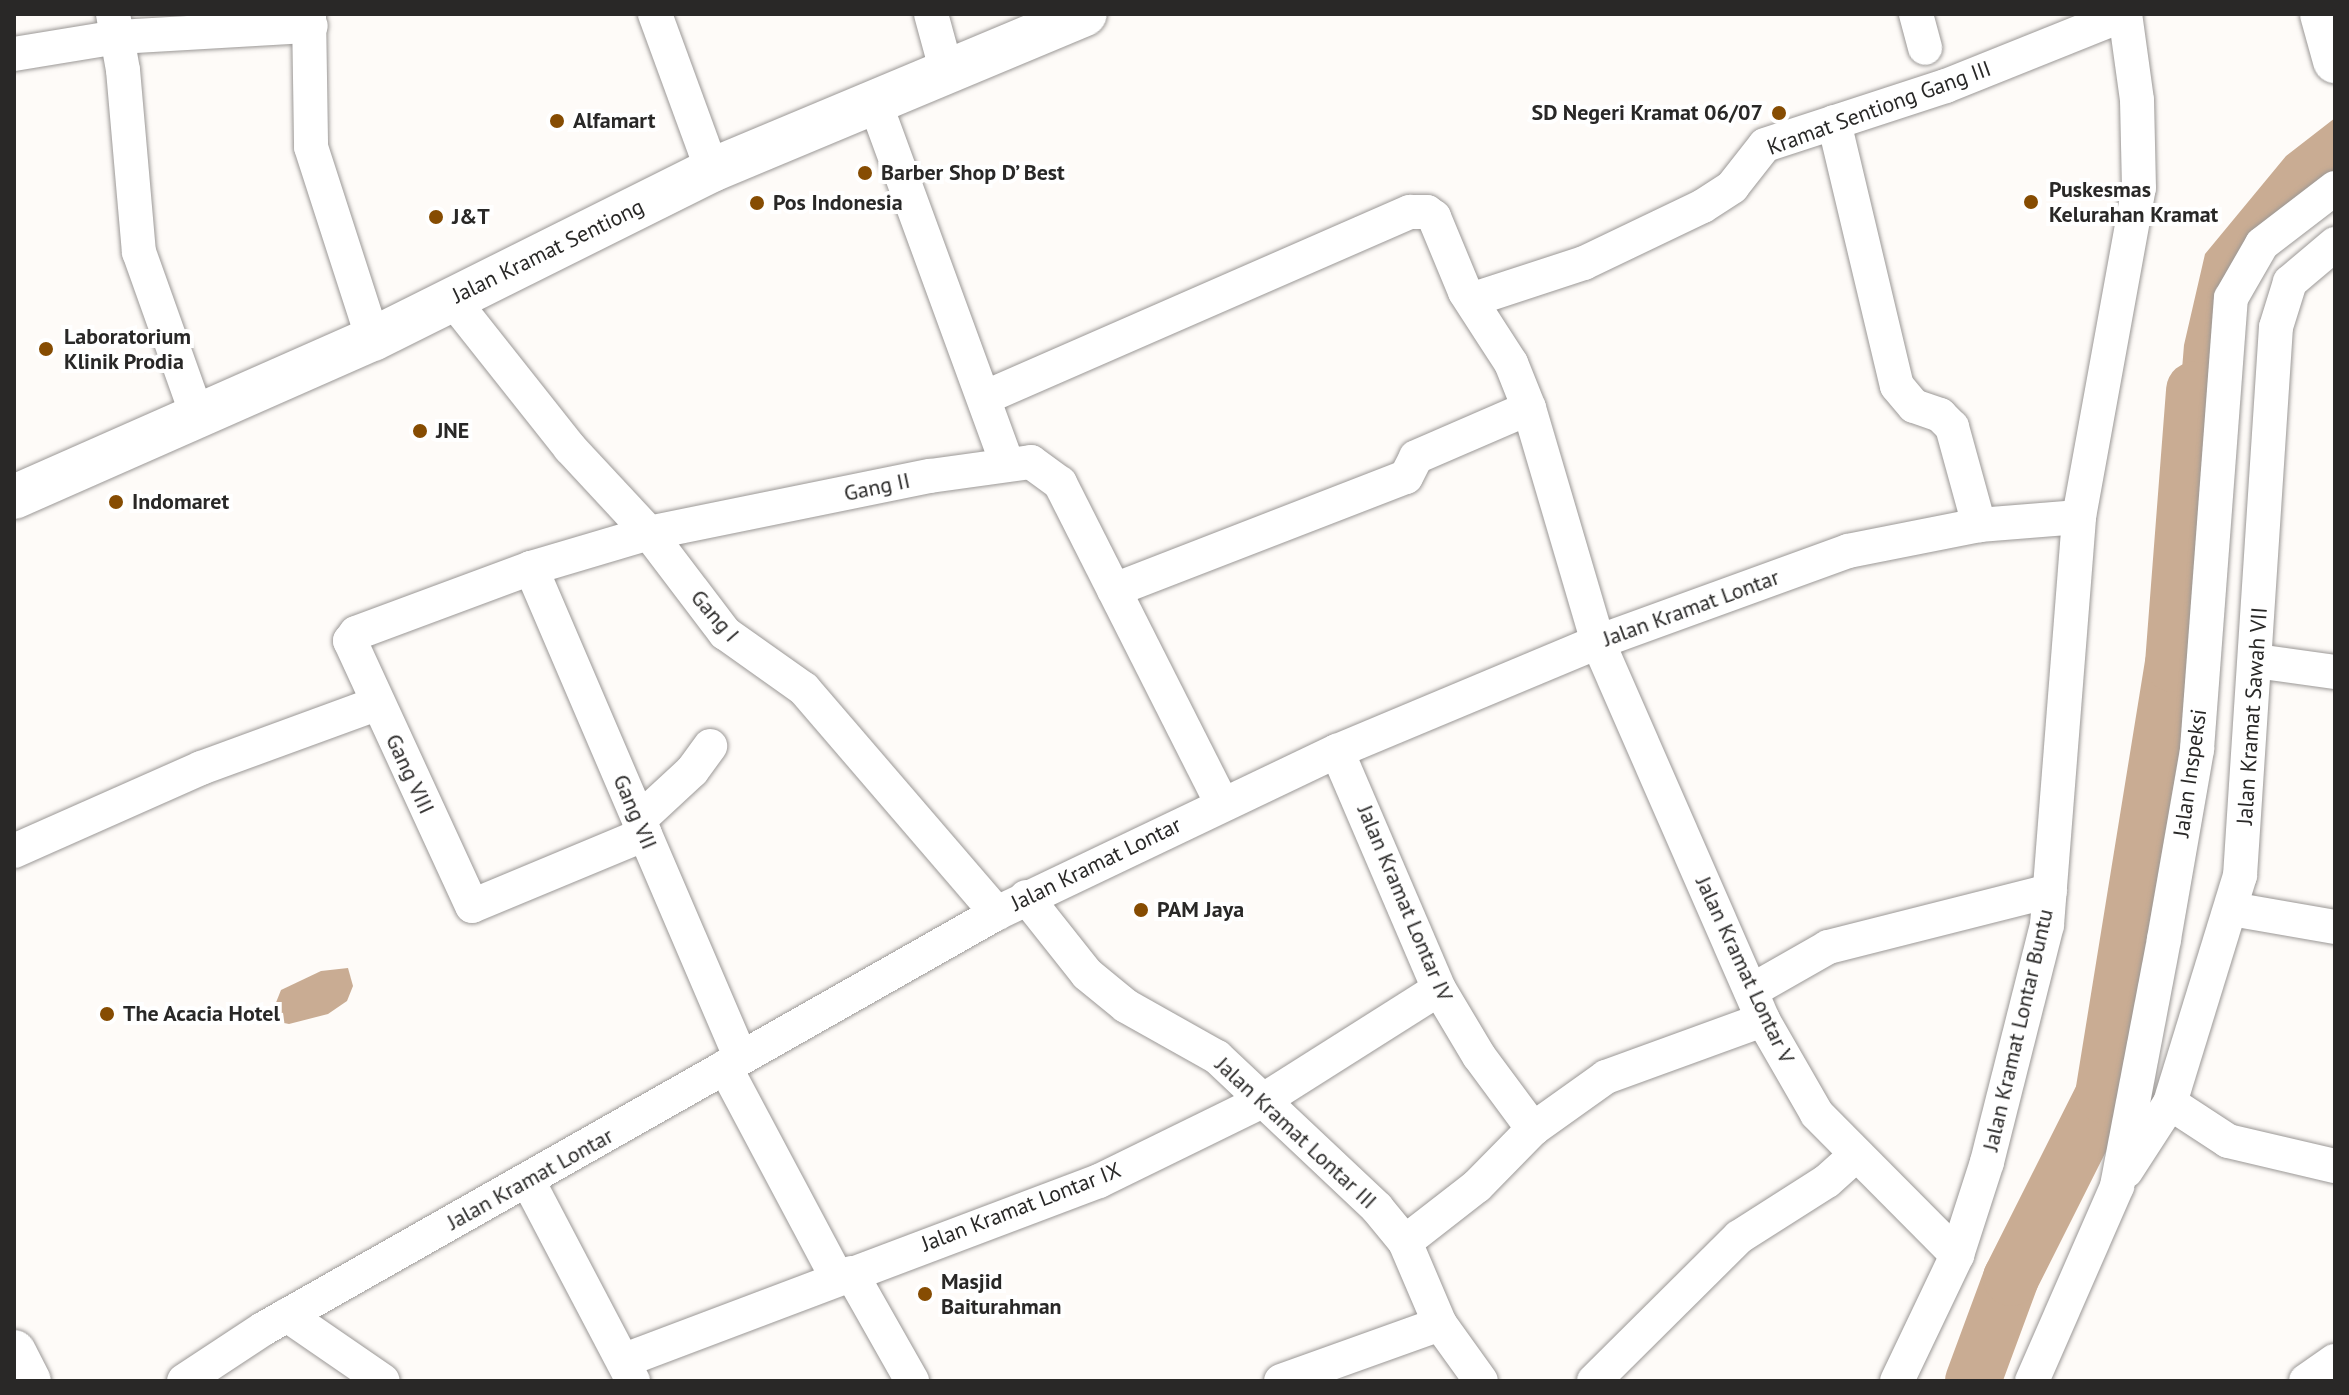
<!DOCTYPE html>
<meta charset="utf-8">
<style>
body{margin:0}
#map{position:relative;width:2349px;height:1395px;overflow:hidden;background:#fefbf8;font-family:"PT Sans",sans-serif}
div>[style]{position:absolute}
.water>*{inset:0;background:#c9ac93}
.river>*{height:56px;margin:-28px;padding:0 28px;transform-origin:28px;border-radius:28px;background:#c9ac93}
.roads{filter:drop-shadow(0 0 2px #9b9896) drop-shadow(0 0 2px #9b9896)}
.street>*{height:34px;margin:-17px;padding:0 17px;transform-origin:17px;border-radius:17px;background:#fff}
.secondary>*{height:44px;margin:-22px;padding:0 22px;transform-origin:22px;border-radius:22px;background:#fff}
.primary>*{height:44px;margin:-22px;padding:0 22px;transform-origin:22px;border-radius:22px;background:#fff}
.dots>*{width:22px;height:22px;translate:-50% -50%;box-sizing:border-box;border:4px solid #fff;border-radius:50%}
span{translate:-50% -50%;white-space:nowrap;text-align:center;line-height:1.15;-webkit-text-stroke:8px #fff;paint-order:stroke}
.street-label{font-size:22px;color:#292827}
.poi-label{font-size:22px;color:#292827;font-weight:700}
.right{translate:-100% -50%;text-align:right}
.left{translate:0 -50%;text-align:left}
.frame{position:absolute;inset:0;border:16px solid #292827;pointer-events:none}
</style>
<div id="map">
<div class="water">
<i style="clip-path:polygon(2335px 118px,2335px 176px,2262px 233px,2207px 466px,2174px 467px,2184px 345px,2205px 254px,2286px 156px)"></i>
<i style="clip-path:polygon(348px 968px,353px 986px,347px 1001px,328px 1014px,289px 1024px,269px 1020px,281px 990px,321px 971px)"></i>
</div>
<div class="river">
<i style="left:1973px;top:1381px;width:110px;rotate:-69.7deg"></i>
<i style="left:2011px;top:1278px;width:205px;rotate:-63.3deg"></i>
<i style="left:2103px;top:1095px;width:437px;rotate:-80.8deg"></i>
<i style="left:2173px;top:664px;width:275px;rotate:-85.6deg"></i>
</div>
<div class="roads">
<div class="street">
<i style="left:113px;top:14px;width:57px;rotate:79.9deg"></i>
<i style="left:123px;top:70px;width:183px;rotate:85deg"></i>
<i style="left:139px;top:252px;width:173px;rotate:70.4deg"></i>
<i style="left:309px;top:14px;width:133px;rotate:89.1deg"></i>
<i style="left:311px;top:147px;width:202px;rotate:72.1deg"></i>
<i style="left:655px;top:14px;width:166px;rotate:69.9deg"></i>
<i style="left:931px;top:14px;width:57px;rotate:74.7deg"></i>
<i style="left:1916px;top:14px;width:35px;rotate:75deg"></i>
<i style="left:14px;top:54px;width:105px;rotate:-9.3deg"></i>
<i style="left:118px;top:37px;width:193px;rotate:-3.3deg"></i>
<i style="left:874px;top:100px;width:387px;rotate:69.9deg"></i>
<i style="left:1834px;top:122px;width:271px;rotate:76.6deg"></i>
<i style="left:1897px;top:386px;width:26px;rotate:50deg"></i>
<i style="left:1914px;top:406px;width:28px;rotate:19deg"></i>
<i style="left:1940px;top:415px;width:17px;rotate:45deg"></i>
<i style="left:1952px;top:427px;width:102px;rotate:74.6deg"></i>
<i style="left:452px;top:299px;width:190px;rotate:51.6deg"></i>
<i style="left:570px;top:448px;width:116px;rotate:47.1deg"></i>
<i style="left:649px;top:533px;width:126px;rotate:52.8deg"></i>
<i style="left:725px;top:633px;width:97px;rotate:35.3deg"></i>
<i style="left:804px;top:689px;width:296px;rotate:49.3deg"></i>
<i style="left:1474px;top:299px;width:116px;rotate:-18.1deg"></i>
<i style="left:1584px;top:263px;width:132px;rotate:-25.6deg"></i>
<i style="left:1703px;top:206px;width:35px;rotate:-33deg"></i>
<i style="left:1732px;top:187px;width:53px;rotate:-51.8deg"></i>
<i style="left:1765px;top:145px;width:190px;rotate:-18.1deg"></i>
<i style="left:1946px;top:86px;width:193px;rotate:-21.9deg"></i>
<i style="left:986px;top:397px;width:463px;rotate:-23.6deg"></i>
<i style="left:1410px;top:212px;width:17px"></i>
<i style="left:1427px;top:212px;width:9px;rotate:36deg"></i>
<i style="left:1434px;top:217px;width:81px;rotate:67.5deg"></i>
<i style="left:1465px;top:292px;width:85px;rotate:57.1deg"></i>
<i style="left:1511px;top:363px;width:48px;rotate:68.2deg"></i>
<i style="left:1529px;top:408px;width:244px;rotate:73.6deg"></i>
<i style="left:1598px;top:642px;width:412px;rotate:66.4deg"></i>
<i style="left:1763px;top:1020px;width:108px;rotate:60.1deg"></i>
<i style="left:1817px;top:1114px;width:199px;rotate:45.2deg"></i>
<i style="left:531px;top:568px;width:531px;rotate:66.82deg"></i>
<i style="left:1114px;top:590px;width:313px;rotate:-21.2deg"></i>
<i style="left:1406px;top:477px;width:22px;rotate:-63deg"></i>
<i style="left:1416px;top:457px;width:123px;rotate:-23.4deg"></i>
<i style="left:2256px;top:661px;width:80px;rotate:7.9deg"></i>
<i style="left:1337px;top:751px;width:259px;rotate:66.8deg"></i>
<i style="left:1439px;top:989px;width:78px;rotate:59.2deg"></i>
<i style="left:1479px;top:1056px;width:91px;rotate:53.5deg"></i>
<i style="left:639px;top:820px;width:72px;rotate:-42.8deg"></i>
<i style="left:692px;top:771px;width:31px;rotate:-54deg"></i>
<i style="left:645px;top:834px;width:187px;rotate:157.4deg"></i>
<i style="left:472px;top:906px;width:292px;rotate:-114.7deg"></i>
<i style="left:350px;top:641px;width:10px;rotate:-53deg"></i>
<i style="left:356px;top:633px;width:187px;rotate:-20.4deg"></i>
<i style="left:531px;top:568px;width:123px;rotate:-16.5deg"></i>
<i style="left:649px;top:533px;width:287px;rotate:-11.5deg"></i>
<i style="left:930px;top:476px;width:102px;rotate:-7.9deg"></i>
<i style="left:1031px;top:462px;width:36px;rotate:36deg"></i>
<i style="left:1060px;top:483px;width:360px;rotate:63.2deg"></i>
<i style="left:14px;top:851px;width:205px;rotate:-23.9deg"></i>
<i style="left:201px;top:768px;width:186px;rotate:-20.1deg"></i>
<i style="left:1026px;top:897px;width:98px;rotate:51.6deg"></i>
<i style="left:1087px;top:974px;width:50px;rotate:39.4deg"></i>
<i style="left:1126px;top:1006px;width:104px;rotate:29.3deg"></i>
<i style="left:1217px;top:1057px;width:220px;rotate:43.3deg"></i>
<i style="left:1377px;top:1208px;width:44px;rotate:50.5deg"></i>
<i style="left:1405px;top:1242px;width:89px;rotate:66.9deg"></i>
<i style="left:1440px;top:1324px;width:70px;rotate:54.3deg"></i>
<i style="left:2231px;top:909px;width:106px;rotate:9.8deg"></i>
<i style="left:1751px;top:991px;width:89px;rotate:-29.7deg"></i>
<i style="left:1828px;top:947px;width:229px;rotate:-14.2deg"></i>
<i style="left:725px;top:1067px;width:239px;rotate:62deg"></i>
<i style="left:2170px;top:1103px;width:69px;rotate:33.2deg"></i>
<i style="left:2228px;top:1141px;width:110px;rotate:13.2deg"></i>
<i style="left:2126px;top:1171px;width:81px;rotate:-57.1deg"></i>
<i style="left:2170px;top:1103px;width:238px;rotate:-72.9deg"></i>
<i style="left:2240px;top:876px;width:550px;rotate:-86.25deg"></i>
<i style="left:2276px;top:327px;width:47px;rotate:-72.7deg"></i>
<i style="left:2290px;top:282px;width:59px;rotate:-40.2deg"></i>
<i style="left:528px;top:1181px;width:226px;rotate:62.3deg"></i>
<i style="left:1405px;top:1242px;width:91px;rotate:-37.9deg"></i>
<i style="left:1477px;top:1186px;width:80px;rotate:-45.5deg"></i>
<i style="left:1533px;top:1129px;width:90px;rotate:-35.5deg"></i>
<i style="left:1606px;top:1077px;width:167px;rotate:-20deg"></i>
<i style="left:851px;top:1273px;width:124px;rotate:60.5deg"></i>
<i style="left:287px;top:1315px;width:116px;rotate:34.5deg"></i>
<i style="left:625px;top:1360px;width:507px;rotate:-20.69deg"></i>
<i style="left:1099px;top:1181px;width:182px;rotate:-26.1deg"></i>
<i style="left:1262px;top:1101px;width:209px;rotate:-32.3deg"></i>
<i style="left:184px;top:1381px;width:95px;rotate:-33.4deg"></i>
<i style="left:263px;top:1329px;width:844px;rotate:-29.54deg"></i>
<i style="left:997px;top:913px;width:377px;rotate:-25.5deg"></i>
<i style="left:1337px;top:751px;width:283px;rotate:-22.7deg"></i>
<i style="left:1598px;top:642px;width:266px;rotate:-20deg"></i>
<i style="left:1848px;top:551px;width:134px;rotate:-11.2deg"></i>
<i style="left:1979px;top:525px;width:100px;rotate:-4.6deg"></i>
<i style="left:1281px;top:1381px;width:169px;rotate:-19.7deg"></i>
<i style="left:1594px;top:1381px;width:204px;rotate:-44.8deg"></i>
<i style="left:1739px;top:1237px;width:104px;rotate:-32.5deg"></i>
<i style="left:1827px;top:1181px;width:38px;rotate:-42deg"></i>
<i style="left:1897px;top:1381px;width:140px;rotate:-64.5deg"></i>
<i style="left:1957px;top:1255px;width:98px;rotate:-72.1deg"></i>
<i style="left:1987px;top:1162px;width:244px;rotate:-75.8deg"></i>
<i style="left:2047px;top:925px;width:409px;rotate:-85.5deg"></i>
<i style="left:2079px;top:517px;width:334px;rotate:-79.7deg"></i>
<i style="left:2139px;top:188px;width:88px;rotate:-91.3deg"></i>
<i style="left:2137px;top:100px;width:87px;rotate:-97.9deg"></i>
<i style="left:2032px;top:1381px;width:213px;rotate:-66.4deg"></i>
<i style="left:2117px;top:1186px;width:251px;rotate:-79.2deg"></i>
<i style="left:2164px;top:939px;width:193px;rotate:-80.1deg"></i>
<i style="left:2197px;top:749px;width:452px;rotate:-85.7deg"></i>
<i style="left:2231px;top:298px;width:62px;rotate:-60.1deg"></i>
<i style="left:2262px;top:244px;width:92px;rotate:-37.5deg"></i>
<i style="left:2306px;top:1381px;width:35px;rotate:-35deg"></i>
</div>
<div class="secondary">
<i style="left:2322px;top:14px;width:49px;rotate:74.5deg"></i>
<i style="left:14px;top:497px;width:392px;rotate:-23.8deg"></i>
<i style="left:373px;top:339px;width:379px;rotate:-26.5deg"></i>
<i style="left:712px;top:170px;width:404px;rotate:-22.7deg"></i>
</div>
<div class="primary">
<i style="left:14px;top:1352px;width:33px;rotate:63deg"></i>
</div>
</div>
<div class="dots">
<i style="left:1779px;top:113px;background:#864c02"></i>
<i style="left:557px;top:121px;background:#864c02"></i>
<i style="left:865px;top:173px;background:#864c02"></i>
<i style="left:2031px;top:202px;background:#864c02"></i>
<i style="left:757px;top:203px;background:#864c02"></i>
<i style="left:436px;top:217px;background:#864c02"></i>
<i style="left:46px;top:349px;background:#864c02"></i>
<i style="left:420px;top:431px;background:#864c02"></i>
<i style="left:116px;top:502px;background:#864c02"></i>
<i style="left:1141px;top:910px;background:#864c02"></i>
<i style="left:107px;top:1014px;background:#864c02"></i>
<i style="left:925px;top:1294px;background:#864c02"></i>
</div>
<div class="street-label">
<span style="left:1879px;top:108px;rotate:-20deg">Kramat Sentiong Gang III</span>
<span style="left:548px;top:251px;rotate:-26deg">Jalan Kramat Sentiong</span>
<span style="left:877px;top:487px;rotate:-12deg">Gang II</span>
<span style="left:1691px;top:608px;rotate:-20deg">Jalan Kramat Lontar</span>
<span style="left:715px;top:616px;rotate:49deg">Gang I</span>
<span style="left:2252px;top:716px;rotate:-86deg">Jalan Kramat Sawah VII</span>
<span style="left:2190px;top:773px;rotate:-82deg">Jalan Inspeksi</span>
<span style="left:410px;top:774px;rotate:65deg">Gang VIII</span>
<span style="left:635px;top:812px;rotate:67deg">Gang VII</span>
<span style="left:1096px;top:864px;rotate:-26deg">Jalan Kramat Lontar</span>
<span style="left:1405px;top:903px;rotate:67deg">Jalan Kramat Lontar IV</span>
<span style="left:1745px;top:970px;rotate:65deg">Jalan Kramat Lontar V</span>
<span style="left:2018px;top:1030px;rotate:-77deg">Jalan Kramat Lontar Buntu</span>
<span style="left:1296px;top:1133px;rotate:43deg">Jalan Kramat Lontar III</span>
<span style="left:530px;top:1179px;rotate:-29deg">Jalan Kramat Lontar</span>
<span style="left:1021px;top:1207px;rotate:-21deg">Jalan Kramat Lontar IX</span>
</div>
<div class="poi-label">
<span class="right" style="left:1763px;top:113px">SD Negeri Kramat 06/07</span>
<span class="left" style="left:573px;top:121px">Alfamart</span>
<span class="left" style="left:881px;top:173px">Barber Shop D’ Best</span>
<span class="left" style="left:2049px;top:202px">Puskesmas<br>Kelurahan Kramat</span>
<span class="left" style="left:773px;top:203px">Pos Indonesia</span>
<span class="left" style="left:452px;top:217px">J&amp;T</span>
<span class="left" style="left:64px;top:349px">Laboratorium<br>Klinik Prodia</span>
<span class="left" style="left:436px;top:431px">JNE</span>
<span class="left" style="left:132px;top:502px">Indomaret</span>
<span class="left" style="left:1157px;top:910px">PAM Jaya</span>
<span class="left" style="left:123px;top:1014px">The Acacia Hotel</span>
<span class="left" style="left:941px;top:1294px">Masjid<br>Baiturahman</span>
</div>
<div class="frame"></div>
</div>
